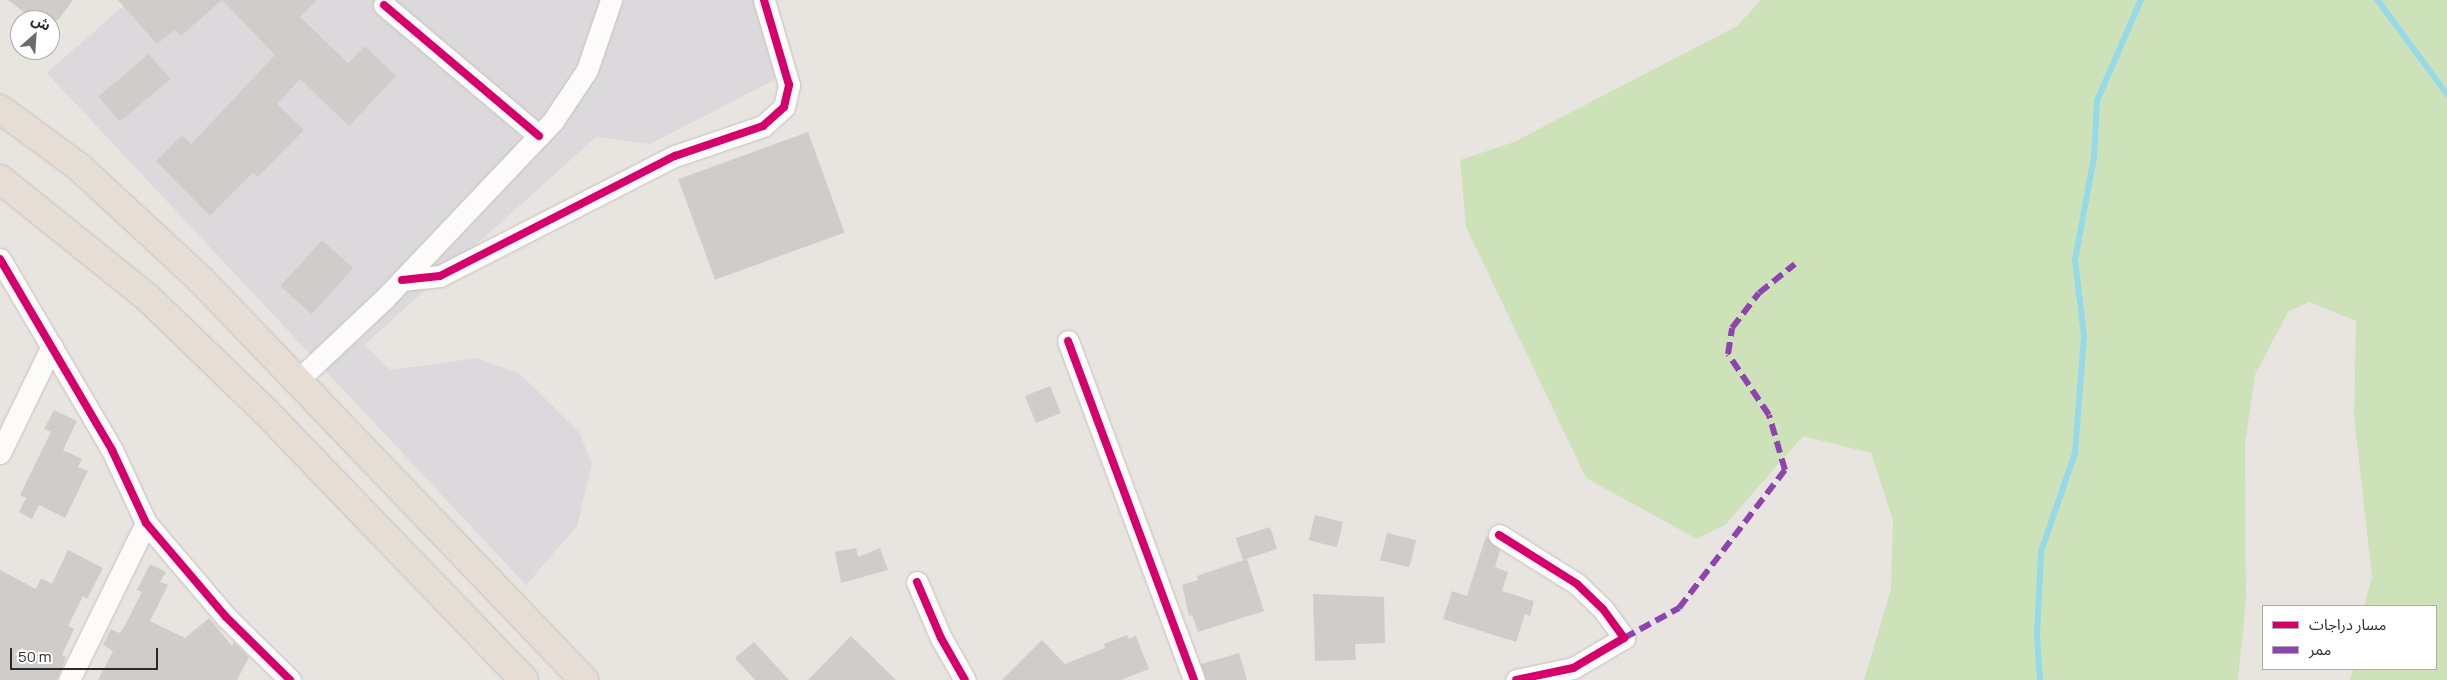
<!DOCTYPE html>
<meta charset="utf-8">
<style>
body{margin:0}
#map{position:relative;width:2447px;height:680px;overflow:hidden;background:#e8e4e0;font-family:Manrope,"Noto Sans Arabic",sans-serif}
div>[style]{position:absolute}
.industrial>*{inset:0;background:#dbd9db}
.green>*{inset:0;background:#cee2ba}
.stream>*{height:5.5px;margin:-2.75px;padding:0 2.75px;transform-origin:2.75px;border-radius:2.75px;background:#96d9e8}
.building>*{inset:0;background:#cfccca;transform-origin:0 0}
.roads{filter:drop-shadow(0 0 1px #c2c1c1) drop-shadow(0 0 1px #c2c1c1)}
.minor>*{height:21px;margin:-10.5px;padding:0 10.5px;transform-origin:10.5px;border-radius:10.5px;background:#fcfbfa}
.trunk>*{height:28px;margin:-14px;padding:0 14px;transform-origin:14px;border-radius:14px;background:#e6ded4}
.quiet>*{height:6px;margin-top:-3px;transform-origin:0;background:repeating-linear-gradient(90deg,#8e44ad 0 12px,transparent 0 18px)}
.cycleway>*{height:8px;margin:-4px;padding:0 4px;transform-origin:4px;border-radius:4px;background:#d6006c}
span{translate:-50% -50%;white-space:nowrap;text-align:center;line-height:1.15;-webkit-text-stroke:4.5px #fff;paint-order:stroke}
.legend{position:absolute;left:2262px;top:605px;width:175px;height:65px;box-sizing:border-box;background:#fff;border:1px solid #aaa;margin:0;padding:6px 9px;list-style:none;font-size:15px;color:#2a2a2a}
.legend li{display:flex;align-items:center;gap:10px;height:25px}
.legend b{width:25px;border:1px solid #aaa}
.north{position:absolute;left:10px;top:10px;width:50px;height:50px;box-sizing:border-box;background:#fff;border:1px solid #aaa;border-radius:50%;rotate:26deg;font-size:14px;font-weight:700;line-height:20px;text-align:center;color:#2a2a2a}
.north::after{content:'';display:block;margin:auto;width:18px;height:22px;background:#6c6b6a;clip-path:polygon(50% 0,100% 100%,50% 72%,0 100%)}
.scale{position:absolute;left:10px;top:648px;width:148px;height:22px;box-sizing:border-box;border:2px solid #2a2a2a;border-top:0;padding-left:6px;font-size:15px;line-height:18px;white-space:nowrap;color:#2a2a2a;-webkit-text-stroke:4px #fff;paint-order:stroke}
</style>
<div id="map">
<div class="industrial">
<i style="clip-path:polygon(130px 0,772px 0,787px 50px,774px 80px,650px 144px,596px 137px,364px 345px,391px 370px,477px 358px,520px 374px,579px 432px,592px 464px,577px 526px,526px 585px,47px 73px)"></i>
</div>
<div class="green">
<i style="clip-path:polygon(1761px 0,2447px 0,2447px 680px,2349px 680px,2354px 669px,2436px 669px,2436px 606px,2364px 606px,2372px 577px,2354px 417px,2356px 321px,2309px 302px,2288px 312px,2255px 375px,2245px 443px,2246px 600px,2238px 680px,1864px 680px,1891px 589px,1893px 520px,1871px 453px,1803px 436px,1725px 525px,1697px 539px,1586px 478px,1466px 227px,1460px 160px,1514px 142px,1737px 26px)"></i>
</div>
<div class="stream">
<i style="left:2378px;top:0;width:117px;rotate:53.7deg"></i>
<i style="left:2040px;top:680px;width:45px;rotate:-93.8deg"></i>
<i style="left:2037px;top:635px;width:83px;rotate:-87.2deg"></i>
<i style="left:2041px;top:552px;width:105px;rotate:-71deg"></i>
<i style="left:2075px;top:453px;width:117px;rotate:-85.6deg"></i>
<i style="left:2084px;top:336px;width:77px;rotate:-96.8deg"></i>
<i style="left:2075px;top:260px;width:105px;rotate:-79.5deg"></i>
<i style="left:2094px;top:157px;width:56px;rotate:-86.9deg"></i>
<i style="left:2097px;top:101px;width:110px;rotate:-66.5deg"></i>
</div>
<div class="building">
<i style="clip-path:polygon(8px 0,73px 0,58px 20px,34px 20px)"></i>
<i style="clip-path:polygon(118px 0,317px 0,300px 17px,348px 63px,365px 46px,396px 76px,349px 126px,300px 79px,277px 104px,304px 130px,258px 177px,253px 173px,210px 216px,156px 161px,182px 135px,191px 144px,275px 55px,222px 0,181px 36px,175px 30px,157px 44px)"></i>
<i style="left:149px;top:54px;width:33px;height:66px;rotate:50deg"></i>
<i style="left:808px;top:132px;width:107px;height:138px;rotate:70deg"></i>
<i style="left:322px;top:240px;width:42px;height:62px;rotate:42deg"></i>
<i style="left:1050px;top:386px;width:29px;height:27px;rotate:68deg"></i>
<i style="clip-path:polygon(54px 410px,77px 421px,63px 450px,82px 459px,78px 467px,88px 471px,65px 518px,39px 505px,32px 519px,19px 512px,26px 498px,20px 495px,51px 432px,44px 429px)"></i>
<i style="left:1315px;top:515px;width:29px;height:26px;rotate:14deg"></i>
<i style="left:1270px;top:527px;width:23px;height:36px;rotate:72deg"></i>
<i style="left:1387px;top:533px;width:30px;height:28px;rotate:14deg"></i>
<i style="clip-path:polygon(1486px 536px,1500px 550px,1495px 567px,1508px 572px,1502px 591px,1534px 601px,1530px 616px,1525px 614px,1516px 642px,1443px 619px,1452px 591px,1467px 596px)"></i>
<i style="clip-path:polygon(856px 548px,858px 557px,880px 548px,888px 570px,841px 583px,835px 552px)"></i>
<i style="clip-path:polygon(68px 550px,103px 568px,87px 599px,83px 596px,68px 626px,74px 629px,62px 655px,66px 657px,57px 680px,0 680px,0 570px,36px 589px,41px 578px,52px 584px)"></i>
<i style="clip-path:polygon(1247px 559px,1264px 611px,1198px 632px,1192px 615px,1189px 616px,1182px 585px,1198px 580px,1197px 576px)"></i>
<i style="clip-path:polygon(150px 564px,166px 572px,160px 582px,168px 585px,150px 621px,185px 638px,209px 618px,232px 646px,234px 642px,249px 657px,237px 680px,98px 680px,113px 651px,103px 645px,111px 629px,119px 633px,123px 629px,142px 592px,137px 590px)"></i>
<i style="clip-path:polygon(1313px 594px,1384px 597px,1385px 643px,1355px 644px,1356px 660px,1315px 661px)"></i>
<i style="clip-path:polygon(1127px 635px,1129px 639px,1136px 636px,1149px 669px,1121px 680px,1002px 680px,1042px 640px,1065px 664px,1105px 648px,1104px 644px)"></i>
<i style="clip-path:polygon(851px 636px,896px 680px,808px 680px)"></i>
<i style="clip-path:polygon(754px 642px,789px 680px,755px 680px,735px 658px)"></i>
<i style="clip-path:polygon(1239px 653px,1247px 680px,1206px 680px,1201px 664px)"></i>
</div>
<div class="roads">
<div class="minor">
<i style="left:384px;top:5px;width:203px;rotate:40.2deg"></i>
<i style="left:0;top:259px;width:221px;rotate:59.6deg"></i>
<i style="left:112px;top:450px;width:81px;rotate:65deg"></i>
<i style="left:146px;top:523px;width:123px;rotate:49.6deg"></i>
<i style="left:226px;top:617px;width:90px;rotate:44.5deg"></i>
<i style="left:402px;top:280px;width:38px;rotate:-6deg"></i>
<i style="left:440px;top:276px;width:264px;rotate:-27.1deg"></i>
<i style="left:675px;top:156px;width:93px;rotate:-18.8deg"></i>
<i style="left:763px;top:126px;width:28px;rotate:-42deg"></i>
<i style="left:784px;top:107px;width:23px;rotate:-77deg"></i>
<i style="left:789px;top:85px;width:89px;rotate:-106.4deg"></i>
<i style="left:1068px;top:341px;width:362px;rotate:69.6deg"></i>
<i style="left:298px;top:380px;width:120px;rotate:-43.3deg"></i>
<i style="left:385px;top:298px;width:244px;rotate:-46.5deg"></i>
<i style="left:553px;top:121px;width:61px;rotate:-56.3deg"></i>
<i style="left:587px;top:70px;width:74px;rotate:-71.1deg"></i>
<i style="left:0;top:453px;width:119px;rotate:-64.1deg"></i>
<i style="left:1499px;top:535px;width:92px;rotate:32.1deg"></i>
<i style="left:1577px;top:584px;width:36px;rotate:44deg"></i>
<i style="left:1603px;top:609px;width:36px;rotate:54deg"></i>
<i style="left:1624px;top:638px;width:59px;rotate:149.5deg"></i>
<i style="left:1573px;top:668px;width:58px;rotate:168.1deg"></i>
<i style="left:917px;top:582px;width:61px;rotate:66.8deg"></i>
<i style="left:941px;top:638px;width:48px;rotate:60.3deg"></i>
<i style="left:69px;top:680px;width:175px;rotate:-63.9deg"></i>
</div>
<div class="trunk">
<i style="left:0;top:109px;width:98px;rotate:36.3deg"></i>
<i style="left:79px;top:167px;width:166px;rotate:42.8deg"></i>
<i style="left:201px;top:280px;width:554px;rotate:46.24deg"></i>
<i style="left:0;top:179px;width:189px;rotate:38.8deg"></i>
<i style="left:147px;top:297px;width:165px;rotate:44deg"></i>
<i style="left:266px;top:412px;width:372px;rotate:46.1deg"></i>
</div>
</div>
<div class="quiet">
<i style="left:1624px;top:638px;width:63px;rotate:-28.6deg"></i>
<i style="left:1679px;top:608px;width:174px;rotate:-52.5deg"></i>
<i style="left:1785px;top:470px;width:57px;rotate:-106.2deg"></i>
<i style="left:1769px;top:415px;width:73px;rotate:-123.9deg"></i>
<i style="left:1728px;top:354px;width:26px;rotate:-81deg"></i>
<i style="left:1732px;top:328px;width:44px;rotate:-52.4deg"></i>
<i style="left:1759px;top:293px;width:46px;rotate:-38.9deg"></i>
</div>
<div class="cycleway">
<i style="left:384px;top:5px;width:203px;rotate:40.2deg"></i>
<i style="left:0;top:259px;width:221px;rotate:59.6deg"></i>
<i style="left:112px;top:450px;width:81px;rotate:65deg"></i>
<i style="left:146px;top:523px;width:123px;rotate:49.6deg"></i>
<i style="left:226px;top:617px;width:90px;rotate:44.5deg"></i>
<i style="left:402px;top:280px;width:38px;rotate:-6deg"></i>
<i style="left:440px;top:276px;width:264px;rotate:-27.1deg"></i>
<i style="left:675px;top:156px;width:93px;rotate:-18.8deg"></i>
<i style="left:763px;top:126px;width:28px;rotate:-42deg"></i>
<i style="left:784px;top:107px;width:23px;rotate:-77deg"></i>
<i style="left:789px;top:85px;width:89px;rotate:-106.4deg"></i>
<i style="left:1068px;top:341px;width:362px;rotate:69.6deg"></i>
<i style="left:1499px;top:535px;width:92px;rotate:32.1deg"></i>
<i style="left:1577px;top:584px;width:36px;rotate:44deg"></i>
<i style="left:1603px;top:609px;width:36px;rotate:54deg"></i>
<i style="left:1624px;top:638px;width:59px;rotate:149.5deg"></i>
<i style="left:1573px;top:668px;width:58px;rotate:168.1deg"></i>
<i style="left:917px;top:582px;width:61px;rotate:66.8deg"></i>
<i style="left:941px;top:638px;width:48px;rotate:60.3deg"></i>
</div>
<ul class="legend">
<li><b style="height:6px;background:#d6006c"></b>مسار دراجات</li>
<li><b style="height:6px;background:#8e44ad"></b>ممر</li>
</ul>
<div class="north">ش</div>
<div class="scale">50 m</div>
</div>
